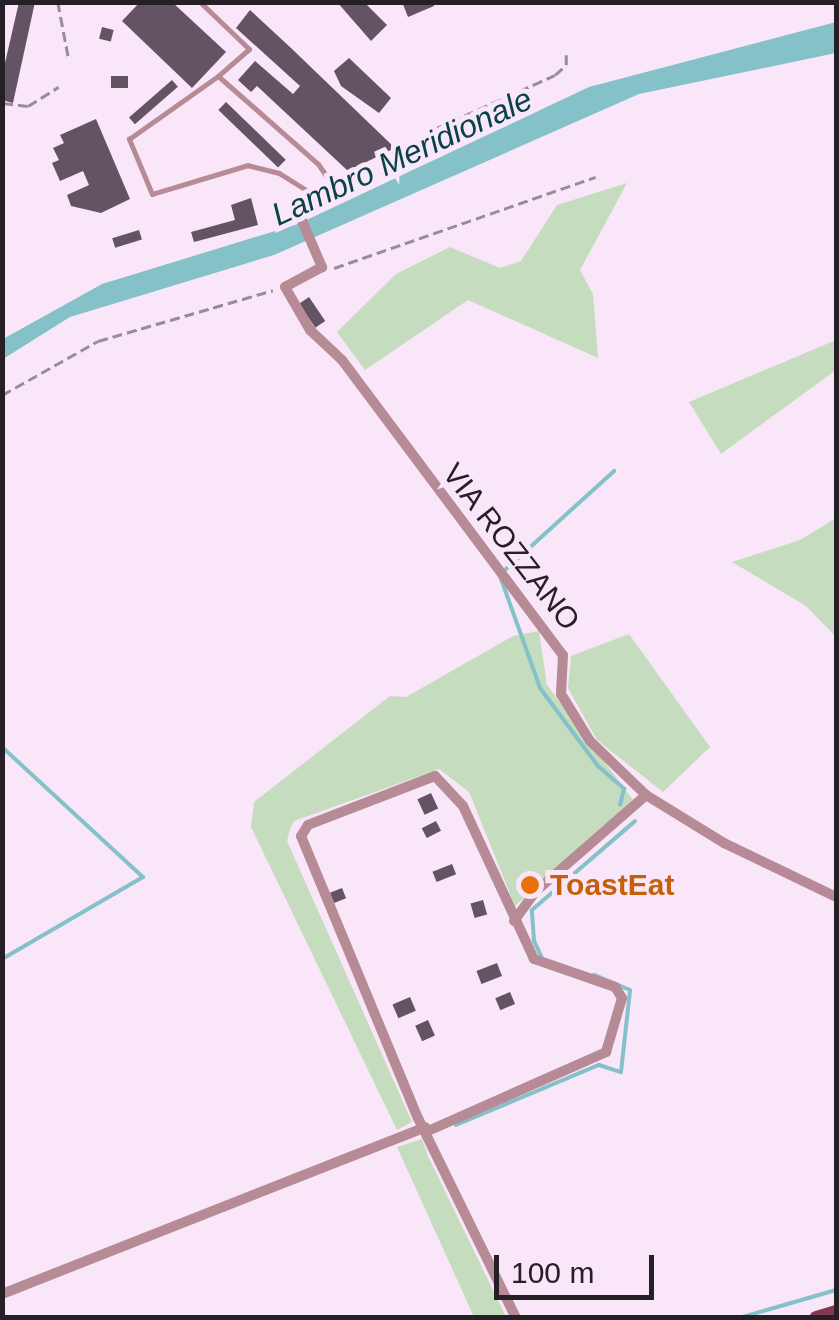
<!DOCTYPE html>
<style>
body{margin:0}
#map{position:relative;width:839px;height:1320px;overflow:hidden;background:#f9e6f8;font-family:Arial,sans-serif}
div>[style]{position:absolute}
.green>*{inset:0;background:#c5ddbe}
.water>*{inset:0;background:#84c1c9}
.stream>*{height:4px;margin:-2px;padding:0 2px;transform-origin:2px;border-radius:2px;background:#84c1c9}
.building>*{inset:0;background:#645463;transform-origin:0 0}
.path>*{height:2.5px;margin-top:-1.25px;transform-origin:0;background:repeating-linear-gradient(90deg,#998c99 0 10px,transparent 0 15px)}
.lane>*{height:5px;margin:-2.5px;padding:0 2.5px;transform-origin:2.5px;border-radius:2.5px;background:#b78b96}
.street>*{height:10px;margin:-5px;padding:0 5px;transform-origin:5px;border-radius:5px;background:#b78b96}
.primary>*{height:15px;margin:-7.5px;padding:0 7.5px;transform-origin:7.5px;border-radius:7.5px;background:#833951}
.dots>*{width:28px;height:28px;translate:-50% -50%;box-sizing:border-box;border:5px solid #f9e6f8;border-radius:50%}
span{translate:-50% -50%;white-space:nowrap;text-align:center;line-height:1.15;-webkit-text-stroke:10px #f9e6f8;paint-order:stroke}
.street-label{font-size:30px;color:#262026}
.food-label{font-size:30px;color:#c56008;font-weight:700}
.left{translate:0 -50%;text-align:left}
.water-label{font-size:32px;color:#084249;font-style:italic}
.frame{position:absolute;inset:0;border:5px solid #262026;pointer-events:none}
.scale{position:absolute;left:494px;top:1255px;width:160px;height:45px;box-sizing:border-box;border:5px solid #262026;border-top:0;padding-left:12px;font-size:30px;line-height:35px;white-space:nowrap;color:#262026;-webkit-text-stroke:8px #f9e6f8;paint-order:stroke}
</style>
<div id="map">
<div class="green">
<i style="clip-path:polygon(627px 183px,580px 270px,593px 294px,598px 358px,468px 300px,365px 370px,337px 332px,396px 274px,450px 247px,500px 268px,521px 261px,557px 205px)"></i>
<i style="clip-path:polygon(836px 340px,836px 370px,721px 454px,689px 402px)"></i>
<i style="clip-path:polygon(836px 518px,836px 637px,806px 606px,732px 562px,800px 540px)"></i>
<i style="clip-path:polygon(539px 631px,547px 685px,633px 800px,515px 906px,469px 792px,439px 769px,294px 821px,290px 829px,287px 841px,412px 1122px,397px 1130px,251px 827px,254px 802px,390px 696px,406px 697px,513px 636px)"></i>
<i style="clip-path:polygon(629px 634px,710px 747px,663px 792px,597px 740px,568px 688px,571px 656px)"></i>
<i style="clip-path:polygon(422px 1139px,428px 1156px,506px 1317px,474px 1317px,397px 1147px)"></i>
</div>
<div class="water">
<i style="clip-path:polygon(836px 22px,836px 53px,639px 94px,274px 255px,70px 317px,3px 359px,3px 339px,102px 284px,298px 224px,589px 87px)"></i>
</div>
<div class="stream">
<i style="left:506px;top:569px;width:146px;rotate:-42.2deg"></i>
<i style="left:500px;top:576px;width:119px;rotate:70.3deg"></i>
<i style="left:540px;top:688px;width:97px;rotate:53.4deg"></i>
<i style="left:598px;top:766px;width:35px;rotate:41deg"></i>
<i style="left:624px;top:789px;width:16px;rotate:104deg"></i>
<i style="left:2px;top:747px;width:192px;rotate:42.7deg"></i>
<i style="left:143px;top:877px;width:163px;rotate:149.8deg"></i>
<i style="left:542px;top:958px;width:19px;rotate:-115deg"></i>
<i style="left:534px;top:941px;width:31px;rotate:-94deg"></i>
<i style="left:532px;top:910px;width:136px;rotate:-40.8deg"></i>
<i style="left:456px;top:1125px;width:155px;rotate:-22.8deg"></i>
<i style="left:599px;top:1065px;width:23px;rotate:18deg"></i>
<i style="left:621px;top:1072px;width:82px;rotate:-83.7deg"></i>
<i style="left:630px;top:990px;width:39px;rotate:-157deg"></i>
<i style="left:739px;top:1318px;width:101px;rotate:-16.1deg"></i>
</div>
<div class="building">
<i style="clip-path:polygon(19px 2px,35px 2px,13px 103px,2px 100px,2px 76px)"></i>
<i style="clip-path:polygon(140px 2px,172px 2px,226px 52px,192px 88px,122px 21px)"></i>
<i style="clip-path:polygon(337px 2px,364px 2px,387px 25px,371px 41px)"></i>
<i style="clip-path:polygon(402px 2px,433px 2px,434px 6px,408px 17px)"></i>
<i style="clip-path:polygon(250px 10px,291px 48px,395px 148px,348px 171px,257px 86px,251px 92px,238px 80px,255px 61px,293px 94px,300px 86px,236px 28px)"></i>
<i style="left:102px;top:27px;width:12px;height:12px;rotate:14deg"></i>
<i style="clip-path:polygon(349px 58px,391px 98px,379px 113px,341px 86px,334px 71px)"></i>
<i style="left:128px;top:76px;width:12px;height:17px;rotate:90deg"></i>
<i style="left:172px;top:80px;width:9px;height:57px;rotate:49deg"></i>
<i style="left:226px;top:102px;width:83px;height:11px;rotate:44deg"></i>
<i style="clip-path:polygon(96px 119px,130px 199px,101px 213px,71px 206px,67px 195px,89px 185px,83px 171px,60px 181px,52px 163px,59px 160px,53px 148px,64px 143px,60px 135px)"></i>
<i style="clip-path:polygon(251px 198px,258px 225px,194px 242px,191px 232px,235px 220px,231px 205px)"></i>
<i style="left:139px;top:230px;width:10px;height:28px;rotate:73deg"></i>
<i style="left:309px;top:297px;width:29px;height:12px;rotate:56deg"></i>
<i style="left:431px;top:793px;width:17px;height:15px;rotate:65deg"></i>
<i style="left:436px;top:821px;width:11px;height:16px;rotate:63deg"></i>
<i style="left:452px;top:864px;width:11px;height:21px;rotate:68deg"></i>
<i style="left:342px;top:888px;width:11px;height:13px;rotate:68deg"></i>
<i style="left:483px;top:900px;width:15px;height:13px;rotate:74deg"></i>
<i style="left:497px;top:963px;width:14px;height:22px;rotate:69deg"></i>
<i style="left:510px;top:992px;width:13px;height:16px;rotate:67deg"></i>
<i style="left:410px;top:997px;width:15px;height:19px;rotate:67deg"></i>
<i style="left:428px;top:1020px;width:17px;height:14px;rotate:66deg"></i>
</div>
<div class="path">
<i style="left:58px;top:2px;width:59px;rotate:79.3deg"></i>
<i style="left:3px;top:103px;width:25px;rotate:7deg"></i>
<i style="left:28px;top:106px;width:36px;rotate:-32deg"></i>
<i style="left:437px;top:128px;width:129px;rotate:-24.2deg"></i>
<i style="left:555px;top:75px;width:15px;rotate:-42deg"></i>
<i style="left:566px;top:65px;width:10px;rotate:-90deg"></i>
<i style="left:334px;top:268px;width:277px;rotate:-19.2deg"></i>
<i style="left:2px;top:395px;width:110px;rotate:-29.4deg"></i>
<i style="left:98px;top:341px;width:182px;rotate:-16.2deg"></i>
</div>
<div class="lane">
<i style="left:200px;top:2px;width:68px;rotate:43.8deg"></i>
<i style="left:249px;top:49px;width:41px;rotate:138.9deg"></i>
<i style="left:319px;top:198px;width:47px;rotate:-148deg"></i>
<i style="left:279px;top:173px;width:32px;rotate:-166deg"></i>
<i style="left:248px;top:165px;width:100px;rotate:163.2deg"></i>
<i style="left:152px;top:194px;width:60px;rotate:-112.7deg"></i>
<i style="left:129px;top:139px;width:109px;rotate:-35.3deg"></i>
<i style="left:218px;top:76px;width:133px;rotate:41.3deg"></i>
<i style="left:318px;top:164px;width:32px;rotate:55deg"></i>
</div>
<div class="street">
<i style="left:300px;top:216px;width:56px;rotate:66.7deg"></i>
<i style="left:322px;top:267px;width:42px;rotate:151.6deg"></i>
<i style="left:285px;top:287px;width:50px;rotate:59.8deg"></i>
<i style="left:310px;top:330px;width:44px;rotate:43.2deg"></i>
<i style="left:342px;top:360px;width:369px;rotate:53.2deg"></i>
<i style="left:563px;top:655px;width:39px;rotate:93deg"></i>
<i style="left:561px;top:694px;width:55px;rotate:58.3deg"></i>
<i style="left:590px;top:741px;width:78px;rotate:44deg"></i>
<i style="left:646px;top:795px;width:92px;rotate:31.6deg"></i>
<i style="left:724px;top:843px;width:124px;rotate:25.7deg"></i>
<i style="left:514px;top:921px;width:36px;rotate:-54deg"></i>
<i style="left:535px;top:892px;width:147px;rotate:-41.1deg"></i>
<i style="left:428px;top:1131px;width:195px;rotate:-23.9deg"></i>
<i style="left:606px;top:1052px;width:56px;rotate:-73.5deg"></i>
<i style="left:622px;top:998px;width:13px;rotate:-122deg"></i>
<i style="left:615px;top:987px;width:86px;rotate:-160.9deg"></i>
<i style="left:534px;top:959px;width:169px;rotate:-114.9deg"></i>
<i style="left:463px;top:806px;width:41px;rotate:-133deg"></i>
<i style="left:435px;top:776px;width:136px;rotate:158.9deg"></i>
<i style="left:308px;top:825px;width:13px;rotate:122deg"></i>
<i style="left:301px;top:836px;width:305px;rotate:67.5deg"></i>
<i style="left:418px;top:1118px;width:223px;rotate:63.9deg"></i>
<i style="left:2px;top:1294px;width:455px;rotate:-21.5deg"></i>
</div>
<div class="primary">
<i style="left:816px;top:1318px;width:21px;rotate:-17deg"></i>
</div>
<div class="dots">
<i style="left:530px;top:885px;background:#e8710a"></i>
</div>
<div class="street-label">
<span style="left:511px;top:547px;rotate:52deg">VIA ROZZANO</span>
</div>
<div class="food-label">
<span class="left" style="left:550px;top:885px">ToastEat</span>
</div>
<div class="water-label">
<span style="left:402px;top:157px;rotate:-25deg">Lambro Meridionale</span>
</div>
<div class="frame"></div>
<div class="scale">100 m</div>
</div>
